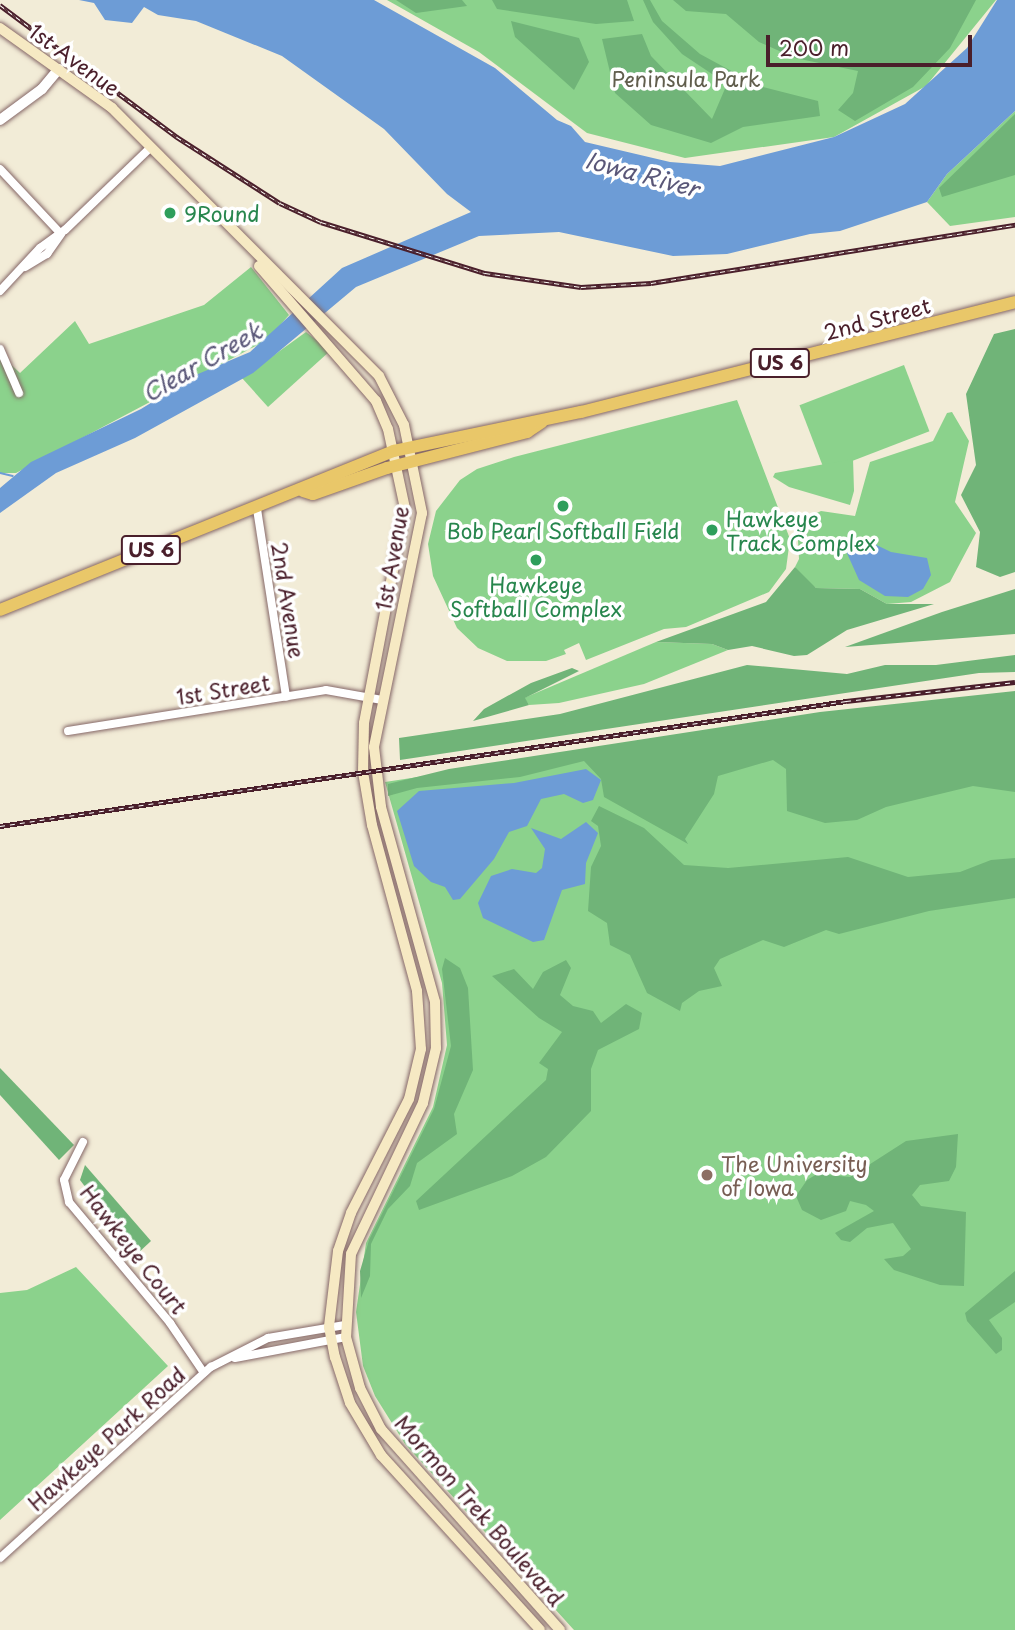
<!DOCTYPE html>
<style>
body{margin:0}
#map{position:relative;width:1015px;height:1630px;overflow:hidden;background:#f2ecd7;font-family:"Playpen Sans",sans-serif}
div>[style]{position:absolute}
.green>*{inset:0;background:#8bd28c;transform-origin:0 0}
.forest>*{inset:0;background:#70b478}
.water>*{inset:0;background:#6d9cd6}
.stream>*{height:2px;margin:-1px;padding:0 1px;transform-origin:1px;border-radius:1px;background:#6d9cd6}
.roads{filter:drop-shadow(0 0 2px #856767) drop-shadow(0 0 2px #856767)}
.minor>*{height:8px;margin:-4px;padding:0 4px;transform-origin:4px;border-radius:4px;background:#fff}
.tertiary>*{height:10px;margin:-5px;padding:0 5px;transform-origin:5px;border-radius:5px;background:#fff}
.secondary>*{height:10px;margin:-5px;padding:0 5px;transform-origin:5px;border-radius:5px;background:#f6e9c3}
.primary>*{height:12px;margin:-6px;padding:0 6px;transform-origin:6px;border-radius:6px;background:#e9c769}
.rail>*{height:4.5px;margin-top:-2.25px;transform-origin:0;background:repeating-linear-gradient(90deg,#fff 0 5px,#4a1f2b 0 10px);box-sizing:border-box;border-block:2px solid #4a1f2b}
.dots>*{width:19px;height:19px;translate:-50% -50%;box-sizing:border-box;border:4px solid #fff;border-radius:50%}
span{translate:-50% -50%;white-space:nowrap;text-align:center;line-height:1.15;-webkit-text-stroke:7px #fff;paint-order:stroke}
.shield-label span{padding:2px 5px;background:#fff;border:2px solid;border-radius:5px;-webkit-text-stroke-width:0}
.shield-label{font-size:19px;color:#4a1f2b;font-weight:700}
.street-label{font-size:21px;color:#4a1f2b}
.park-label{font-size:21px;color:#615e4d}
.leisure-label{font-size:21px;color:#27864d}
.left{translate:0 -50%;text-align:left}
.education-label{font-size:21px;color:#785e54}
.water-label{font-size:23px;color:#5a5778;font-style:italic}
.scale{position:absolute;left:766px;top:35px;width:206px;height:32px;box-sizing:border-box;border:4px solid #4a1f2b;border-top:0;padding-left:9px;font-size:21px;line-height:24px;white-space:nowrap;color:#4a1f2b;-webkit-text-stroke:5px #fff;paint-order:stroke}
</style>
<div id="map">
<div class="green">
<i style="clip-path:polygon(387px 0,996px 0,926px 86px,834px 137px,685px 158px,587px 133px,479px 52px)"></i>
<i style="clip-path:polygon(1015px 111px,1015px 217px,950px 226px,927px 202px,947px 174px)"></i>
<i style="clip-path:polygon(251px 267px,289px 315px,267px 340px,16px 473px,0 473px,0 354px,20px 373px,75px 321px,89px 344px,204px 305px)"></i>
<i style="clip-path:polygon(306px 332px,330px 351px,268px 407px,242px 378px)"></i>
<i style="left:904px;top:365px;width:71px;height:112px;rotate:69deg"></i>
<i style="clip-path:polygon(737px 400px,790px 539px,786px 569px,769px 592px,686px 627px,664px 629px,586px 660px,579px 643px,564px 650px,566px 654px,546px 661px,507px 661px,478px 648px,457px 628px,433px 576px,428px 544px,436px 511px,460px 480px,477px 469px,514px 457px)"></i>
<i style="clip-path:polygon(952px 412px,969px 441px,955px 502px,976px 533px,950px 582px,911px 602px,887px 604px,860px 589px,816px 588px,800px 577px,795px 567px,799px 559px,797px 522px,821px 511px,855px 516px,870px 462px,933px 441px,947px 413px)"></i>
<i style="clip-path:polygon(853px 459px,854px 491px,850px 505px,789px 487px,773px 477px,775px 473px)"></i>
<i style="clip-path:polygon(656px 642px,712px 644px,728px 650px,644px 684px,559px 703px,529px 705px,524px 698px)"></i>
<i style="clip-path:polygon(1015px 694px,1015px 1630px,574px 1630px,405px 1444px,375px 1396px,363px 1366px,356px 1312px,366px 1243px,433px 1107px,447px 1045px,442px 983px,385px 782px,725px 730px)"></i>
<i style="clip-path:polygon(76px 1267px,168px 1366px,0 1520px,0 1293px,27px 1290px)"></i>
</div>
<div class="forest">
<i style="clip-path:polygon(396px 0,462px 0,467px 6px,416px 13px)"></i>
<i style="clip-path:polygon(492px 0,627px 0,634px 21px,596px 24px,497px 9px)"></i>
<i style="clip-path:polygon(643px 0,650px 0,662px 21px,700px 54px,759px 86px,818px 101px,820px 116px,743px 127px,711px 143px,651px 125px,615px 93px,602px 39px,642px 34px,651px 56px,712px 119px,727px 84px,682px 54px,653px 22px)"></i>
<i style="clip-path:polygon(673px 0,976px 0,950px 48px,913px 87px,855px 121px,838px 110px,853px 93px,858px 71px,795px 58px,759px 42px,726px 14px,686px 11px)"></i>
<i style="clip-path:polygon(511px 21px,579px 38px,589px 62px,574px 90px,515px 37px)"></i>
<i style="clip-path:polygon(1015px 114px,1015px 175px,942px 197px,939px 188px)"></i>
<i style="clip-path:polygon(1015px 329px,1015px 572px,1000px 577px,976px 567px,980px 532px,961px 495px,976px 465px,966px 394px,994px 334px)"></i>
<i style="clip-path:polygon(795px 567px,816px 588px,860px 589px,887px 604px,934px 604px,847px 630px,807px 655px,794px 656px,752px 646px,728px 650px,712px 644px,656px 642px,766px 602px)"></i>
<i style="clip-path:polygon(1015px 589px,1015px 634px,845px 647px,942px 612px)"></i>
<i style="clip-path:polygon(1015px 655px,1015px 672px,979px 673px,400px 760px,399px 738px,560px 714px,747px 665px,847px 674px,885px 665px,936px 665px)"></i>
<i style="clip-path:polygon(572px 668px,579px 671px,525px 698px,529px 705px,473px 721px,484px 709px,531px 683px)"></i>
<i style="clip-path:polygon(1015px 691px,1015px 792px,973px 786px,886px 807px,857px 820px,825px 823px,787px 811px,786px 769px,773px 760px,718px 776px,714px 794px,685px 839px,688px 844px,604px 797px,601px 779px,584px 761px,520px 777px,417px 788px,388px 796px,388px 784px,449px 769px,820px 712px)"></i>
<i style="clip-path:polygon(599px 806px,644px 828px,684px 865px,728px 868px,848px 857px,908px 877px,960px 872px,991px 860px,1015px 858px,1015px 898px,929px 911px,839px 934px,826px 930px,784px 947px,763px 940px,720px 959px,714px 968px,722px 986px,699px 991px,682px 1003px,680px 1011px,647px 993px,630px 955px,610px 945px,607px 923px,588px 911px,591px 867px,601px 846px,598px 826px,591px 821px)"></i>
<i style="clip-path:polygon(445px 958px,460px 968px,468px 988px,473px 1070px,454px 1114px,457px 1134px,417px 1163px,410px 1186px,388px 1209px,371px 1244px,370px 1276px,361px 1298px,360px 1271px,369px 1240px,434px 1109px,451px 1046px,442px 969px)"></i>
<i style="clip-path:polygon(566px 960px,571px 968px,560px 995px,573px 1006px,593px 1011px,601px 1023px,626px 1004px,642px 1013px,639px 1029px,598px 1050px,591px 1069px,591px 1111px,546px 1157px,512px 1176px,419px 1210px,416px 1201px,546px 1080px,548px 1069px,539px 1063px,562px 1032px,539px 1018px,492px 976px,514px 969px,533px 989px,543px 972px)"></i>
<i style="clip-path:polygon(0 1068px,74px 1145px,59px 1160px,0 1095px)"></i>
<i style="clip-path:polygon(958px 1134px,956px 1167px,949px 1181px,920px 1185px,912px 1195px,921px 1206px,966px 1212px,964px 1286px,940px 1285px,894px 1270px,884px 1259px,903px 1256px,911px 1249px,893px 1223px,867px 1228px,850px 1242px,841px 1240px,835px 1233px,874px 1211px,866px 1205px,850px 1201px,846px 1211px,821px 1220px,802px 1210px,796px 1196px,807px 1180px,817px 1174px,850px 1177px,906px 1141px)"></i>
<i style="clip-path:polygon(85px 1165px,151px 1241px,136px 1255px,80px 1180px)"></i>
<i style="clip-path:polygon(1015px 1271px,1015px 1302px,989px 1320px,1002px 1338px,1002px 1350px,996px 1354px,967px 1321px,965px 1313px)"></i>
</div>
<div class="water">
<i style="clip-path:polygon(79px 0,374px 0,495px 68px,557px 120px,571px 126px,585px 142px,670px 162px,720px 166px,834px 137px,905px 104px,967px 48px,997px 0,1015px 0,1015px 111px,947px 174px,927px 202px,840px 231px,810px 234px,727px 254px,673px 256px,559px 232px,479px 236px,356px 287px,253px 373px,135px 438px,56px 473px,0 513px,0 488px,31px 462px,141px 409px,198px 374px,250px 352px,342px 268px,471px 212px,447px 194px,384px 129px,282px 56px,196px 21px,158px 15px,144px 7px,132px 23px,105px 20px,94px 3px)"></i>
<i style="clip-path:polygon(864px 539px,891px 552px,927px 558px,931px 575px,923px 589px,908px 597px,885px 596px,859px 580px,846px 551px,853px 541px)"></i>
<i style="clip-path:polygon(586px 769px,601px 780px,593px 800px,583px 803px,564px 794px,541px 799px,527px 826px,509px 832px,494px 859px,460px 899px,453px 900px,445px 887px,431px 882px,414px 866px,397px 811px,419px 791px,514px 783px)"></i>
<i style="clip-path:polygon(586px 822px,598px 833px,586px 863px,585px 884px,562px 890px,544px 940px,533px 942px,483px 918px,478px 903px,491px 876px,512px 869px,536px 873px,542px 868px,545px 849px,531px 828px,561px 839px)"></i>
</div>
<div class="stream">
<i style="left:0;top:473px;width:13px;rotate:13deg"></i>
</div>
<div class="roads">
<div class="minor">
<i style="left:0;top:169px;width:89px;rotate:46.8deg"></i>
<i style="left:25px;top:267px;width:26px;rotate:-31deg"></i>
<i style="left:47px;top:254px;width:24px;rotate:-55deg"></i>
<i style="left:0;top:291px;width:59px;rotate:-47.1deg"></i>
<i style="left:40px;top:248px;width:31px;rotate:-36deg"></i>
<i style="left:65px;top:230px;width:118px;rotate:-44deg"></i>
<i style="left:0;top:349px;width:48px;rotate:66.6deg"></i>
<i style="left:257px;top:509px;width:190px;rotate:81.2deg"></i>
<i style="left:68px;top:731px;width:261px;rotate:-9deg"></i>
<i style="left:326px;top:690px;width:57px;rotate:10.1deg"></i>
<i style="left:83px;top:1142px;width:42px;rotate:116.6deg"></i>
<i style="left:64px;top:1180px;width:23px;rotate:77deg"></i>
<i style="left:69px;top:1202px;width:158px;rotate:50.1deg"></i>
<i style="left:170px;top:1323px;width:60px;rotate:55.8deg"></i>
<i style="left:235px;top:1358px;width:113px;rotate:-10.7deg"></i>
<i style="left:0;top:1558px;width:285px;rotate:-42.2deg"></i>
<i style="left:211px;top:1367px;width:64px;rotate:-27deg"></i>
<i style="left:268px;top:1338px;width:78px;rotate:-9.6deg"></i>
</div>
<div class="tertiary">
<i style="left:0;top:120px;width:52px;rotate:-36.4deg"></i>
<i style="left:42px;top:89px;width:26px;rotate:-50deg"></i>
</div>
<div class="secondary">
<i style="left:0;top:28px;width:138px;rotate:35.5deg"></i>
<i style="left:112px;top:108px;width:378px;rotate:45.1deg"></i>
<i style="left:379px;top:376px;width:55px;rotate:63deg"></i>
<i style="left:404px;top:425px;width:90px;rotate:78.4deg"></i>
<i style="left:422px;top:513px;width:239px;rotate:101.6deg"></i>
<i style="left:374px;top:747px;width:60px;rotate:83.3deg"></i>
<i style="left:381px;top:807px;width:202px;rotate:74.5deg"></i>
<i style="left:435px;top:1002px;width:46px;rotate:88.8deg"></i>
<i style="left:436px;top:1048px;width:57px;rotate:103.3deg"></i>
<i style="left:423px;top:1103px;width:167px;rotate:115.5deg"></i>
<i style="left:351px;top:1254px;width:83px;rotate:93.4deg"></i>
<i style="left:346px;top:1337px;width:53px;rotate:74.6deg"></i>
<i style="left:360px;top:1388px;width:46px;rotate:62.9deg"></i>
<i style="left:381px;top:1429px;width:269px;rotate:48.3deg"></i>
<i style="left:259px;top:266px;width:179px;rotate:49.1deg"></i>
<i style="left:376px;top:401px;width:30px;rotate:67deg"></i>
<i style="left:388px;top:429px;width:81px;rotate:77.9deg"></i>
<i style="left:405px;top:508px;width:219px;rotate:100.8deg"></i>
<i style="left:364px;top:723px;width:49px;rotate:91.2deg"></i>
<i style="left:363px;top:772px;width:54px;rotate:80.4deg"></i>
<i style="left:372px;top:825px;width:172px;rotate:74.8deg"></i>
<i style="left:417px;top:991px;width:58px;rotate:86.1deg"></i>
<i style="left:421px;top:1049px;width:51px;rotate:103.5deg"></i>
<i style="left:409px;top:1099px;width:128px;rotate:117deg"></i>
<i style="left:351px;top:1213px;width:40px;rotate:108.9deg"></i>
<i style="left:338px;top:1251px;width:77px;rotate:96.8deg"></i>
<i style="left:329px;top:1327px;width:31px;rotate:79deg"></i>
<i style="left:335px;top:1357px;width:48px;rotate:71.9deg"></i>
<i style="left:350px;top:1403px;width:61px;rotate:59.2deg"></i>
<i style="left:381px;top:1455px;width:236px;rotate:47.7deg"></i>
</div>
<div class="primary">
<i style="left:303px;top:491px;width:10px;rotate:17deg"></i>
<i style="left:313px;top:494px;width:78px;rotate:-19.4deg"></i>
<i style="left:387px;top:468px;width:145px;rotate:-14.4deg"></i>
<i style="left:527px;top:432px;width:18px;rotate:-34deg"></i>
<i style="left:0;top:610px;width:425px;rotate:-22deg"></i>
<i style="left:394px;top:451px;width:191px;rotate:-11.8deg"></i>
<i style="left:581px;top:412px;width:448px;rotate:-14.2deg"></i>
</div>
</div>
<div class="rail">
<i style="left:0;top:5px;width:221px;rotate:36.7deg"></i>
<i style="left:177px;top:137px;width:122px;rotate:32.7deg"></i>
<i style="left:280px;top:203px;width:45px;rotate:24.9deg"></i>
<i style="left:321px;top:222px;width:172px;rotate:17.3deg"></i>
<i style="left:485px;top:273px;width:97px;rotate:8.3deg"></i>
<i style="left:581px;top:287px;width:70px;rotate:-3.3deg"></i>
<i style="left:651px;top:283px;width:369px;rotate:-9.1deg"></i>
<i style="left:0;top:826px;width:855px;rotate:-8.4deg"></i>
<i style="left:846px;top:701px;width:170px;rotate:-6.4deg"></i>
</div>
<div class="dots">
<i style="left:170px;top:213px;background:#2e9e5b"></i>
<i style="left:563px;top:506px;background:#2e9e5b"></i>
<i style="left:712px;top:530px;background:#2e9e5b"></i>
<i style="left:536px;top:560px;background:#2e9e5b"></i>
<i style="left:707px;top:1175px;background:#8d6e63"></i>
</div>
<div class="shield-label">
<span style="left:780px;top:363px">US 6</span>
<span style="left:151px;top:550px">US 6</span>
</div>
<div class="street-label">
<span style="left:75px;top:59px;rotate:36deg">1st Avenue</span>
<span style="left:877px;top:318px;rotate:-15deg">2nd Street</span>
<span style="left:391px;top:558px;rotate:-80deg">1st Avenue</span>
<span style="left:289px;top:600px;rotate:81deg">2nd Avenue</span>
<span style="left:223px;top:689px;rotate:-9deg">1st Street</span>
<span style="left:134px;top:1249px;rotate:52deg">Hawkeye Court</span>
<span style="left:106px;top:1438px;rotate:-42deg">Hawkeye Park Road</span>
<span style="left:480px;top:1510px;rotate:49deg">Mormon Trek Boulevard</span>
</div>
<div class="park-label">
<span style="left:686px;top:78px">Peninsula Park</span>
</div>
<div class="leisure-label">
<span class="left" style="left:184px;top:213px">9Round</span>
<span class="left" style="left:726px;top:530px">Hawkeye<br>Track Complex</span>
<span style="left:563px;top:530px">Bob Pearl Softball Field</span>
<span style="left:536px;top:596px">Hawkeye<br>Softball Complex</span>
</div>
<div class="education-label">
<span class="left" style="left:721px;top:1175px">The University<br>of Iowa</span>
</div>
<div class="water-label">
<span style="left:642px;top:174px;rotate:15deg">Iowa River</span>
<span style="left:202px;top:362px;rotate:-30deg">Clear Creek</span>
</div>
<div class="scale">200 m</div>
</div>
